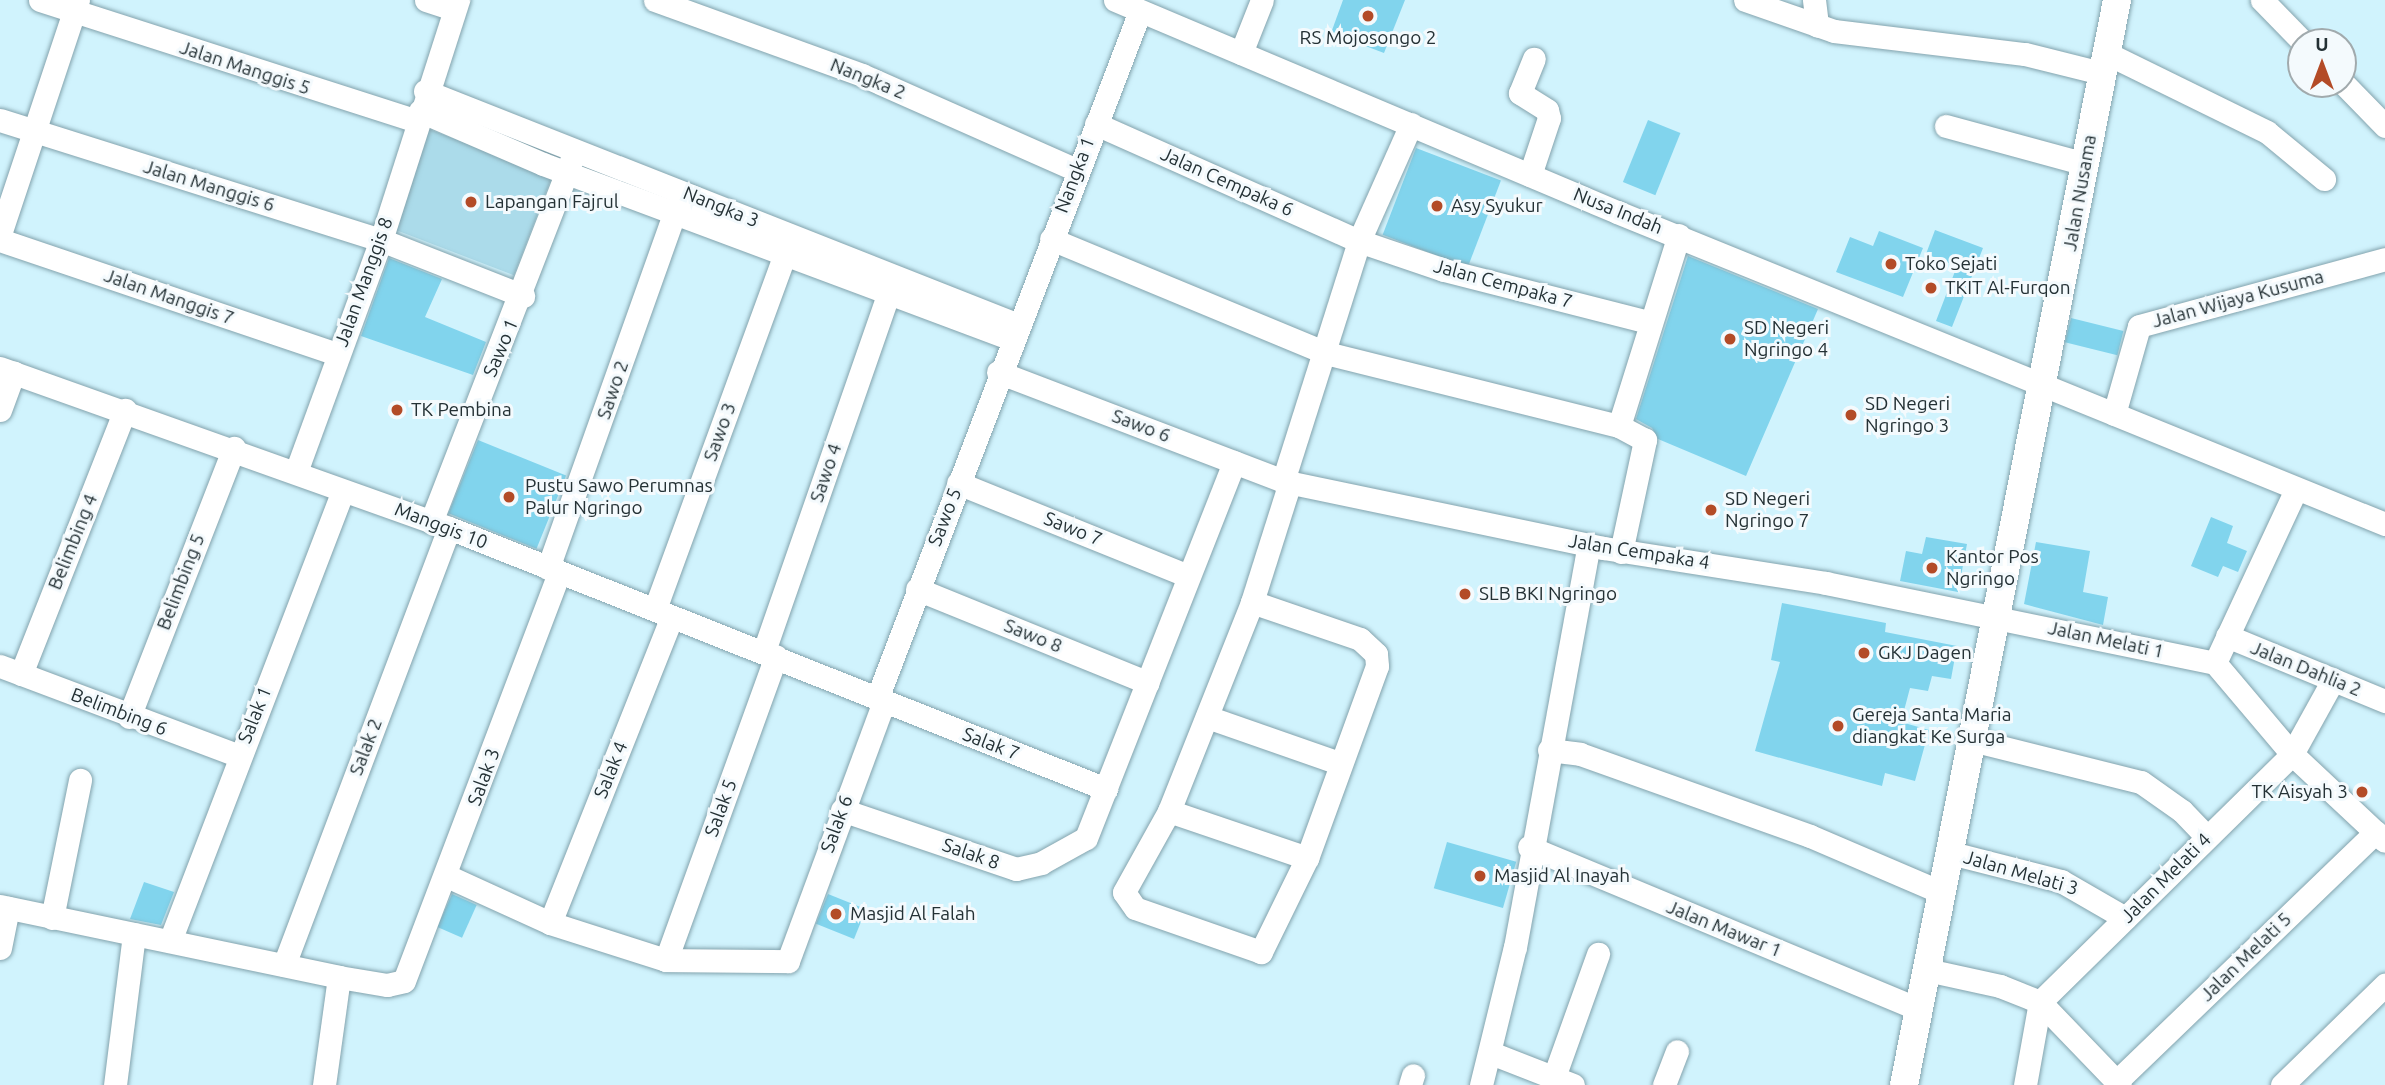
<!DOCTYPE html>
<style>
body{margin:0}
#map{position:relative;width:2385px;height:1085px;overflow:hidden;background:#d0f3fd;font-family:Ubuntu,sans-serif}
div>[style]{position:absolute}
.green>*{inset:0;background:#abdbea;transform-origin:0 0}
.building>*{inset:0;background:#81d4ed;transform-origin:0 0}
.roads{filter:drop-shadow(0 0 2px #83a3ad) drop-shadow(0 0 2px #83a3ad)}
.minor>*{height:23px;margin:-11.5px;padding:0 11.5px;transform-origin:11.5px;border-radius:11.5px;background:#fff}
.tertiary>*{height:28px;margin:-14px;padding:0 14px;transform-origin:14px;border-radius:14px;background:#fff}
.dots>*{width:19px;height:19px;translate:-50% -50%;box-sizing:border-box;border:4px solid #f4fafd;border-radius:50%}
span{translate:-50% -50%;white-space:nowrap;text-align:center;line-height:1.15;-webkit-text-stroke:6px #f4fafd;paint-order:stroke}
.poi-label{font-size:19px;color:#243135}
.left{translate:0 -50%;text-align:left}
.right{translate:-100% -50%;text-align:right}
.street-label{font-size:19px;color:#243135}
.north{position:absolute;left:2287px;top:28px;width:70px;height:70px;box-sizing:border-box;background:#f4fafd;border:2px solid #a1aaad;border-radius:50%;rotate:0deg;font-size:19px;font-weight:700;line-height:28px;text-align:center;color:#243135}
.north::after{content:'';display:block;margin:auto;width:24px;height:32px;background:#b34b27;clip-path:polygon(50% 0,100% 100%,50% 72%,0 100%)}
</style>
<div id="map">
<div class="green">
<i style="left:426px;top:128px;width:135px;height:106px;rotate:21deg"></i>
</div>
<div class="building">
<i style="clip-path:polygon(1343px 0,1405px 0,1384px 53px,1331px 33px)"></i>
<i style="left:1648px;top:120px;width:35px;height:67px;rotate:22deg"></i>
<i style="left:1416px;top:148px;width:91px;height:93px;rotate:21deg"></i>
<i style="clip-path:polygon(1935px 230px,1983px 248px,1952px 327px,1936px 321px,1957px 266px,1926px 254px)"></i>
<i style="clip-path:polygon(1879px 231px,1923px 248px,1903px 297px,1836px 272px,1850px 237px,1873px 246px)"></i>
<i style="clip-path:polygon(1688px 256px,1818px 309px,1746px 476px,1658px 439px,1652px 428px,1636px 419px)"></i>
<i style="clip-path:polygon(389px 258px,442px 279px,425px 317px,486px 342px,473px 375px,361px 336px)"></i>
<i style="left:2071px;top:318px;width:54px;height:25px;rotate:14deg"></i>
<i style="left:478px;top:440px;width:95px;height:79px;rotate:22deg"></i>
<i style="clip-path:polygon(2211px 517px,2233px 526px,2227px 543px,2247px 551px,2238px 572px,2223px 566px,2218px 577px,2191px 566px)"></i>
<i style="clip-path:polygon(1926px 537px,1967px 544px,1958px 592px,1900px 581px,1906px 551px,1922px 554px)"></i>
<i style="clip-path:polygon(2036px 542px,2090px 551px,2083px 592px,2108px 597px,2103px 625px,2024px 604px)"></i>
<i style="clip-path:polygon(1782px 603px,1886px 623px,1885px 632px,1957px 646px,1951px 679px,1932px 676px,1928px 691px,1910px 688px,1901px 722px,1929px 730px,1915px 781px,1885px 773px,1882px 786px,1755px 751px,1780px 662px,1771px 660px)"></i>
<i style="left:1447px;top:842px;width:72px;height:48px;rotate:16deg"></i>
<i style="clip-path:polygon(144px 882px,174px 892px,161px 925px,130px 919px)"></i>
<i style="left:452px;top:894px;width:27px;height:36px;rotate:24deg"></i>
<i style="left:828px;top:894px;width:41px;height:32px;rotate:22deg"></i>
</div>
<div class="roads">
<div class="minor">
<i style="left:40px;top:0;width:396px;rotate:17.8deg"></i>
<i style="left:426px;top:0;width:29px;rotate:18deg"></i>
<i style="left:655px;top:0;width:220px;rotate:19.9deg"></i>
<i style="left:862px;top:75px;width:234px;rotate:23.9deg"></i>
<i style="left:1115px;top:0;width:545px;rotate:22.89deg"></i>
<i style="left:1617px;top:212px;width:829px;rotate:22.11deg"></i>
<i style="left:1745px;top:0;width:94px;rotate:19.2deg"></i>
<i style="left:1834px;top:31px;width:192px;rotate:6.9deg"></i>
<i style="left:2025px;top:54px;width:78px;rotate:14deg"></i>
<i style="left:1814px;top:0;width:26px;rotate:83deg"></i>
<i style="left:2262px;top:0;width:59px;rotate:45.7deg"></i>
<i style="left:1241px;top:53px;width:57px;rotate:-68.4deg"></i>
<i style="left:2106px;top:53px;width:179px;rotate:26.1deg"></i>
<i style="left:2267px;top:132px;width:74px;rotate:39.5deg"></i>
<i style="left:2343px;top:83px;width:60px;rotate:45.7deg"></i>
<i style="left:425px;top:91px;width:637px;rotate:21.53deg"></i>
<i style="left:420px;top:111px;width:134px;rotate:23.3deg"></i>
<i style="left:543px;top:164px;width:501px;rotate:20.46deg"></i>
<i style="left:0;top:120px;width:399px;rotate:17.5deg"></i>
<i style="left:381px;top:240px;width:153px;rotate:21.5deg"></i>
<i style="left:1096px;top:124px;width:288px;rotate:24deg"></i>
<i style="left:1359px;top:241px;width:90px;rotate:18.8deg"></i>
<i style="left:1444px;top:270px;width:211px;rotate:14.3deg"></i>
<i style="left:1946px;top:126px;width:145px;rotate:15.2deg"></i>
<i style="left:1530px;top:175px;width:60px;rotate:-71.6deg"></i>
<i style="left:1549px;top:118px;width:8px;rotate:-104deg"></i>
<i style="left:1547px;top:110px;width:32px;rotate:-148deg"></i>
<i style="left:1520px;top:93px;width:37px;rotate:-68deg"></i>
<i style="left:0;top:234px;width:247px;rotate:-71.6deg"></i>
<i style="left:1051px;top:239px;width:298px;rotate:22.5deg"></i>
<i style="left:1326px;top:353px;width:302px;rotate:14deg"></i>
<i style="left:0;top:240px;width:356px;rotate:18.7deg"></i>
<i style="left:0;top:368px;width:477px;rotate:19.6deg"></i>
<i style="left:449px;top:528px;width:707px;rotate:21.67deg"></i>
<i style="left:998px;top:372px;width:305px;rotate:20.9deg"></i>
<i style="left:1283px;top:481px;width:327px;rotate:11.8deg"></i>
<i style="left:1603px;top:548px;width:226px;rotate:8.9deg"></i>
<i style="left:1826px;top:583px;width:397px;rotate:11.6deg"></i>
<i style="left:0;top:410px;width:40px;rotate:-69.8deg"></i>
<i style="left:2114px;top:414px;width:91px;rotate:-74.1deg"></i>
<i style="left:2139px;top:326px;width:255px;rotate:-15.2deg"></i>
<i style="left:296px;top:472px;width:247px;rotate:-69.9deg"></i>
<i style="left:381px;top:240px;width:252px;rotate:-72.2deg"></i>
<i style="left:1283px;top:481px;width:252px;rotate:-72.4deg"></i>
<i style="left:1359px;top:241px;width:128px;rotate:-66deg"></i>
<i style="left:958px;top:483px;width:248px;rotate:22deg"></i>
<i style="left:431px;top:522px;width:389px;rotate:-68.8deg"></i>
<i style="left:1621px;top:552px;width:115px;rotate:-77.9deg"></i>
<i style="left:1645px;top:440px;width:30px;rotate:-152deg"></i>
<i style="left:1619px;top:426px;width:200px;rotate:-72.6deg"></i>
<i style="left:548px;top:568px;width:378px;rotate:-70.4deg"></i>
<i style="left:917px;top:589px;width:249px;rotate:22.1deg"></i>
<i style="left:1252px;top:602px;width:114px;rotate:18.9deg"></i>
<i style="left:1360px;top:639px;width:22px;rotate:43deg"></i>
<i style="left:1376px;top:654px;width:12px;rotate:85deg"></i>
<i style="left:1377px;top:666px;width:204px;rotate:110deg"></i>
<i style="left:1307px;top:858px;width:105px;rotate:116.1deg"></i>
<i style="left:1261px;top:952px;width:133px;rotate:-160.8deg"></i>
<i style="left:1135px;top:908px;width:19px;rotate:-125deg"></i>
<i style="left:1124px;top:892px;width:93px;rotate:-60.9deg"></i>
<i style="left:1169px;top:811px;width:225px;rotate:-68.3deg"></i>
<i style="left:1252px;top:602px;width:126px;rotate:-72.4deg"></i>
<i style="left:655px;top:609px;width:392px;rotate:-69.9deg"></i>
<i style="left:2227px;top:636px;width:171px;rotate:22.4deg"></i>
<i style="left:764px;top:651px;width:392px;rotate:-70.8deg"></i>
<i style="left:2215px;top:663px;width:119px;rotate:49.8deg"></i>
<i style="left:2292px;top:754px;width:127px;rotate:43.1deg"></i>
<i style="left:2215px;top:663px;width:192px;rotate:-65deg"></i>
<i style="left:0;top:666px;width:255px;rotate:20.6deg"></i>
<i style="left:21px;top:674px;width:284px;rotate:-68.5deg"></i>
<i style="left:878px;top:696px;width:733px;rotate:-69.07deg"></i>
<i style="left:129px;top:717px;width:289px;rotate:-68.7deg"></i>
<i style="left:1207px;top:717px;width:140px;rotate:19.2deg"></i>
<i style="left:1972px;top:740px;width:174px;rotate:14deg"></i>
<i style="left:2141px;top:782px;width:50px;rotate:35.3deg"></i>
<i style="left:2182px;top:811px;width:36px;rotate:46deg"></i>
<i style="left:1549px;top:750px;width:31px;rotate:7deg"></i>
<i style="left:1580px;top:754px;width:244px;rotate:19.6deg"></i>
<i style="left:1810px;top:836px;width:145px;rotate:23.2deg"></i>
<i style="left:842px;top:810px;width:184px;rotate:18.7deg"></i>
<i style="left:1016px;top:869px;width:26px;rotate:-13deg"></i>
<i style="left:1041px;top:863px;width:51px;rotate:-29.1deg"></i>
<i style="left:1086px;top:838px;width:404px;rotate:-68.5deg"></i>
<i style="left:1169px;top:811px;width:146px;rotate:18.8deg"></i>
<i style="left:1529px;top:847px;width:422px;rotate:22.6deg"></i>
<i style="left:1951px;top:853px;width:114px;rotate:14.3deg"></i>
<i style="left:2061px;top:881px;width:74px;rotate:30deg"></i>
<i style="left:447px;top:876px;width:113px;rotate:24.5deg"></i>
<i style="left:550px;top:923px;width:122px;rotate:17.7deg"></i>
<i style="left:666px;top:960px;width:122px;rotate:0.5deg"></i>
<i style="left:788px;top:961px;width:276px;rotate:-69.7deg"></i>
<i style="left:0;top:906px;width:346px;rotate:11.8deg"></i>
<i style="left:339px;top:977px;width:49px;rotate:9.5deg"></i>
<i style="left:387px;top:985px;width:17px;rotate:-13deg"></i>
<i style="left:404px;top:981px;width:437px;rotate:-69.2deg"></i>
<i style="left:52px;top:918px;width:141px;rotate:-78.5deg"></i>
<i style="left:550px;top:923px;width:329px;rotate:-68.3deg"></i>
<i style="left:170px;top:941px;width:482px;rotate:-69deg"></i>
<i style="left:0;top:948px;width:41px;rotate:-78.7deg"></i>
<i style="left:666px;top:960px;width:323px;rotate:-70.1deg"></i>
<i style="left:284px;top:965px;width:467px;rotate:-69.3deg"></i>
<i style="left:1927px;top:970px;width:75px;rotate:12.4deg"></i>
<i style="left:2000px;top:986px;width:43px;rotate:21.8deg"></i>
<i style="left:2040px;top:1002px;width:115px;rotate:46.1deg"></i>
<i style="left:1491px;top:1053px;width:88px;rotate:21.3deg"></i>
<i style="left:1554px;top:1077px;width:131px;rotate:-70.3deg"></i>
<i style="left:2117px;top:1081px;width:359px;rotate:-43.9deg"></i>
<i style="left:115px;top:1085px;width:152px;rotate:-82.8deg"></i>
<i style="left:324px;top:1085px;width:109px;rotate:-82.1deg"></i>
<i style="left:1410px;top:1085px;width:10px;rotate:-73deg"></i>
<i style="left:1481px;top:1085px;width:142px;rotate:-76.2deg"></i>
<i style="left:1515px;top:947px;width:409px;rotate:-79.6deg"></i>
<i style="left:1664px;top:1085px;width:36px;rotate:-69deg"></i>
<i style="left:2025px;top:1085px;width:84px;rotate:-79.8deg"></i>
<i style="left:2040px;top:1002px;width:354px;rotate:-44.5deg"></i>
<i style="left:2292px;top:754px;width:85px;rotate:-61deg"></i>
<i style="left:2282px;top:1085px;width:144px;rotate:-44.2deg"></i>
</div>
<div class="tertiary">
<i style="left:1904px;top:1085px;width:1106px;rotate:-78.89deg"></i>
</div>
</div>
<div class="dots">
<i style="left:1368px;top:16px;background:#b34b27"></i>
<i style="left:471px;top:202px;background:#b34b27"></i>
<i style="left:1437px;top:206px;background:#b34b27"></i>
<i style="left:1891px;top:264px;background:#b34b27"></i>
<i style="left:1931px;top:288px;background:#b34b27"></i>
<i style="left:1730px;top:339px;background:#b34b27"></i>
<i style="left:397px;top:410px;background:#b34b27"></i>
<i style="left:1851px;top:415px;background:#b34b27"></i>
<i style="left:509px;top:497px;background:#b34b27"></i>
<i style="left:1711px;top:510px;background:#b34b27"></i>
<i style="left:1932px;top:568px;background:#b34b27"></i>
<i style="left:1465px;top:594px;background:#b34b27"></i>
<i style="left:1864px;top:653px;background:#b34b27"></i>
<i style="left:1838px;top:726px;background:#b34b27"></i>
<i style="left:2362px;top:792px;background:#b34b27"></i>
<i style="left:1480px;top:876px;background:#b34b27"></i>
<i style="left:836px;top:914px;background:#b34b27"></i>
</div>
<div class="poi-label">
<span style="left:1368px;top:38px">RS Mojosongo 2</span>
<span class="left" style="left:485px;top:202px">Lapangan Fajrul</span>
<span class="left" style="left:1451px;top:206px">Asy Syukur</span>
<span class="left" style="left:1905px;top:264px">Toko Sejati</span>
<span class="left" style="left:1945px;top:288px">TKIT Al-Furqon</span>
<span class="left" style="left:1744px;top:339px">SD Negeri<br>Ngringo 4</span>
<span class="left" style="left:1865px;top:415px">SD Negeri<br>Ngringo 3</span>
<span class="left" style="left:411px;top:410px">TK Pembina</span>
<span class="left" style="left:525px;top:497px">Pustu Sawo Perumnas<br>Palur Ngringo</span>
<span class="left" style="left:1725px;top:510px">SD Negeri<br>Ngringo 7</span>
<span class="left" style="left:1946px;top:568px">Kantor Pos<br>Ngringo</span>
<span class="left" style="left:1479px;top:594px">SLB BKI Ngringo</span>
<span class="left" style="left:1878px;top:653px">GKJ Dagen</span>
<span class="left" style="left:1852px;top:726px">Gereja Santa Maria<br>diangkat Ke Surga</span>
<span class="right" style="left:2348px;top:792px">TK Aisyah 3</span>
<span class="left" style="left:1494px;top:876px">Masjid Al Inayah</span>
<span class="left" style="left:850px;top:914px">Masjid Al Falah</span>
</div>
<div class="street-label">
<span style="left:245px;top:68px;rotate:18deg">Jalan Manggis 5</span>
<span style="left:868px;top:79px;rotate:22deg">Nangka 2</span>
<span style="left:1075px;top:175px;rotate:-69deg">Nangka 1</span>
<span style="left:1227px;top:182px;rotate:24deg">Jalan Cempaka 6</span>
<span style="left:209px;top:186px;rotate:17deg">Jalan Manggis 6</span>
<span style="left:2080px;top:193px;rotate:-80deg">Jalan Nusama</span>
<span style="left:721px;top:207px;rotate:22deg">Nangka 3</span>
<span style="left:1618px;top:211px;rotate:22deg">Nusa Indah</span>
<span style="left:364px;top:282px;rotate:-70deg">Jalan Manggis 8</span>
<span style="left:1503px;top:284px;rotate:15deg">Jalan Cempaka 7</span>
<span style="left:169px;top:297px;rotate:19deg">Jalan Manggis 7</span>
<span style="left:2238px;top:299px;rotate:-15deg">Jalan Wijaya Kusuma</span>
<span style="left:501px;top:348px;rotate:-67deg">Sawo 1</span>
<span style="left:613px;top:390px;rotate:-71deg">Sawo 2</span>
<span style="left:1141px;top:426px;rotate:21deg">Sawo 6</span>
<span style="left:720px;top:432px;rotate:-70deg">Sawo 3</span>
<span style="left:826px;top:473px;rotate:-71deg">Sawo 4</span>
<span style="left:945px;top:517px;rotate:-69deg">Sawo 5</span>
<span style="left:441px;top:526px;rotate:21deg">Manggis 10</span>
<span style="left:1073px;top:529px;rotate:22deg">Sawo 7</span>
<span style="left:73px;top:542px;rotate:-68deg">Belimbing 4</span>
<span style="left:1639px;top:552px;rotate:9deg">Jalan Cempaka 4</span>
<span style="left:181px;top:582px;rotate:-69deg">Belimbing 5</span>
<span style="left:1033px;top:636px;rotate:22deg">Sawo 8</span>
<span style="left:2106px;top:640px;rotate:12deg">Jalan Melati 1</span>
<span style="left:2306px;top:669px;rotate:22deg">Jalan Dahlia 2</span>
<span style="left:119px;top:712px;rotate:21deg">Belimbing 6</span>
<span style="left:255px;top:715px;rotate:-68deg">Salak 1</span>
<span style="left:991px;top:744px;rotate:21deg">Salak 7</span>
<span style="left:366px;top:747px;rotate:-69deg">Salak 2</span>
<span style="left:611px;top:770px;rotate:-68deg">Salak 4</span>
<span style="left:484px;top:777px;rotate:-70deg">Salak 3</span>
<span style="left:721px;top:808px;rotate:-70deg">Salak 5</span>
<span style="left:837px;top:824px;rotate:-70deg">Salak 6</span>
<span style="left:971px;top:854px;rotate:19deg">Salak 8</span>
<span style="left:2021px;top:873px;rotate:16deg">Jalan Melati 3</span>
<span style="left:2166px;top:878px;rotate:-45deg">Jalan Melati 4</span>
<span style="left:1724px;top:929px;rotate:22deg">Jalan Mawar 1</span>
<span style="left:2246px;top:957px;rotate:-44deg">Jalan Melati 5</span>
</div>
<div class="north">U</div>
</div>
